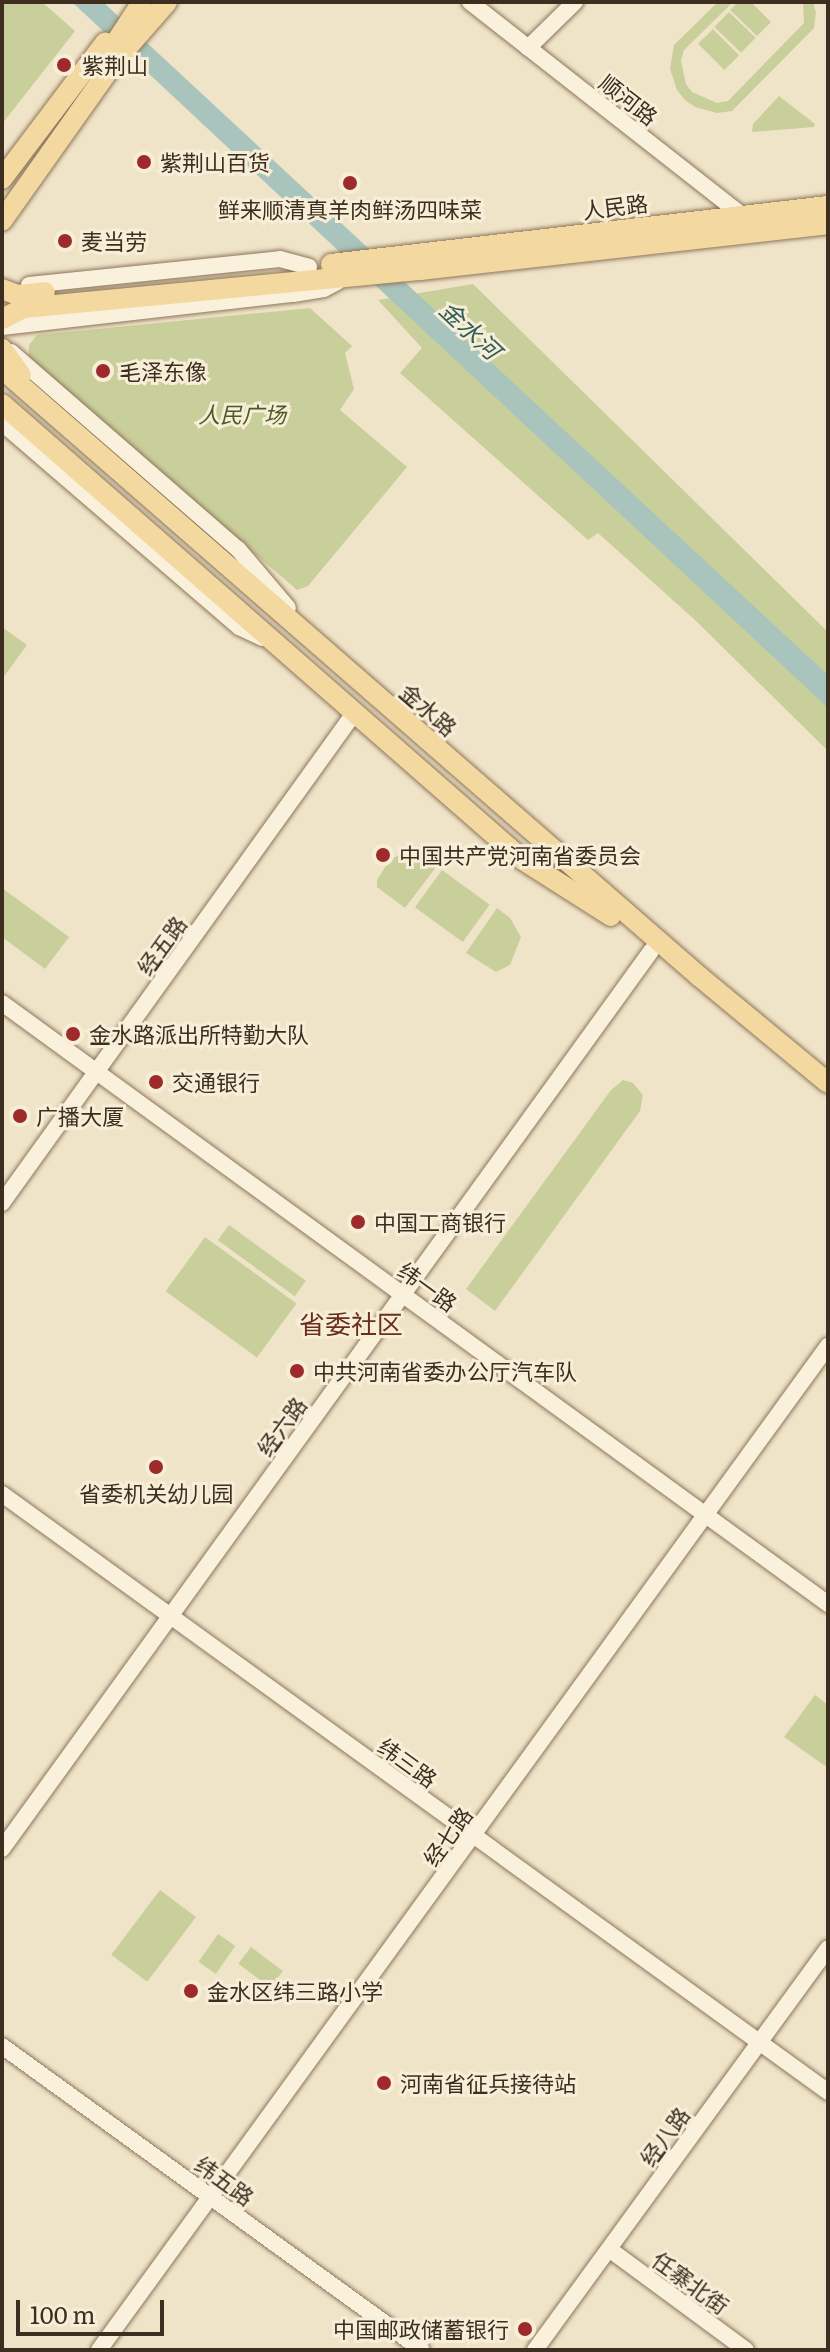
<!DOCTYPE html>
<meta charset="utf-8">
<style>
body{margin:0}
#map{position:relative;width:830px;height:2352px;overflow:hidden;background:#f0e4c8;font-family:Literata,"Noto Sans SC",serif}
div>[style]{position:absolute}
.green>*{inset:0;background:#c9cf9b;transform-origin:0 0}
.water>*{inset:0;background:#a9c4bc}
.roads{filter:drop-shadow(0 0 2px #8d765c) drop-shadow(0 0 2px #8d765c)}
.minor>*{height:16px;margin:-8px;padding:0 8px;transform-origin:8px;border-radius:8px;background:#faf1dc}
.major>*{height:20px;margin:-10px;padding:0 10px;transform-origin:10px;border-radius:10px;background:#f3d9a0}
.dots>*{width:22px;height:22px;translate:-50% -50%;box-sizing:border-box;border:4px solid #f7eed8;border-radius:50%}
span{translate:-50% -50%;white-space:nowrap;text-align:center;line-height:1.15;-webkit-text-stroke:6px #f7eed8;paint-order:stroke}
.poi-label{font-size:22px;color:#3d2e20}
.left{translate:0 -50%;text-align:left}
.right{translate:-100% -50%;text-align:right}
.street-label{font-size:22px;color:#3d2e20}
.park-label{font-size:22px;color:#4d5a26;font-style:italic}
.water-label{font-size:24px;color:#2f5d5a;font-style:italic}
.quarter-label{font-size:26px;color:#6b2e1e}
.frame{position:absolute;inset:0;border:4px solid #3d2e20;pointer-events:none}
.scale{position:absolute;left:16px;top:2300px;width:148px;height:36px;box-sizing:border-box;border:4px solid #3d2e20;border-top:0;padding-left:10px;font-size:24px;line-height:28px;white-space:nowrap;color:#3d2e20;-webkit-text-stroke:6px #f7eed8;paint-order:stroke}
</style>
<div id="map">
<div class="green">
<i style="clip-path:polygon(2px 2px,42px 2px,75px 31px,2px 124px)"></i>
<i style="clip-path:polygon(718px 2px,733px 2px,684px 50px,681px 61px,686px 84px,692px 92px,717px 103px,728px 101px,804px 23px,803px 2px,813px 2px,816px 13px,814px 28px,732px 111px,717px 113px,695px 107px,685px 100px,677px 90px,670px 69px,674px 45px)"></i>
<i style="clip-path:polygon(738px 2px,751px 2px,771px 22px,757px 36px,730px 10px)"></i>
<i style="left:729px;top:12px;width:37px;height:21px;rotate:44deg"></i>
<i style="left:713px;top:29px;width:37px;height:21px;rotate:45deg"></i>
<i style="clip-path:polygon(779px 96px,815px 124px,814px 127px,752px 132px,753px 124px)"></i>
<i style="clip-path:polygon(473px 284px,828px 632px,828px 751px,695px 620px,598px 533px,588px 540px,400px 373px,422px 348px,378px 300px)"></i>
<i style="clip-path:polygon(310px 308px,352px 346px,345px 353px,354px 389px,340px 410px,407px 467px,308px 586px,297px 590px,29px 360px,29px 345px,37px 335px)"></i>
<i style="clip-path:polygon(2px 627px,27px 645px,2px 679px)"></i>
<i style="clip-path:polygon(405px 851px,421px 854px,436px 867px,405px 908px,377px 887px,377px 880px,389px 861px)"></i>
<i style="left:442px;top:870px;width:59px;height:46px;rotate:36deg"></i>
<i style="clip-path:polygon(2px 888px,69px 937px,45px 969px,2px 937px)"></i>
<i style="clip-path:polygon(497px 908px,510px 918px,521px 937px,510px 965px,496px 972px,466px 953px)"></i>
<i style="clip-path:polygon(623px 1080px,633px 1083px,643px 1095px,640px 1111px,495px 1311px,466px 1289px,611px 1090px)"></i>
<i style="left:229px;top:1225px;width:95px;height:19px;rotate:36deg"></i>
<i style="left:205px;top:1237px;width:113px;height:67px;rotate:36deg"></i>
<i style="clip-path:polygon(815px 1695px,828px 1705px,828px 1768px,784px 1737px)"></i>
<i style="left:160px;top:1890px;width:45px;height:81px;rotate:37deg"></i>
<i style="left:218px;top:1934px;width:21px;height:34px;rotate:35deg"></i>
<i style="left:251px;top:1947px;width:40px;height:21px;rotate:37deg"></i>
</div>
<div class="water">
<i style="clip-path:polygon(72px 2px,103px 2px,828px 675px,828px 708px)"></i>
</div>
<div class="roads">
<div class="minor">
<i style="left:470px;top:2px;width:353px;rotate:38.1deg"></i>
<i style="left:528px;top:48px;width:66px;rotate:-44.4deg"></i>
<i style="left:29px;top:285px;width:252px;rotate:-5.9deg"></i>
<i style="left:280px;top:259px;width:30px;rotate:15deg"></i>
<i style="left:2px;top:327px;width:293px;rotate:-6.5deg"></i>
<i style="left:293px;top:294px;width:31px;rotate:-9deg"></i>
<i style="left:324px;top:289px;width:15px;rotate:-28deg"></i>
<i style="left:11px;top:352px;width:301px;rotate:41deg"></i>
<i style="left:238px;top:549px;width:77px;rotate:49.7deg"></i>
<i style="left:2px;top:423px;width:313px;rotate:40.7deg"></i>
<i style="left:239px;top:627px;width:26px;rotate:25deg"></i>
<i style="left:2px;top:1003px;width:1022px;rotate:36.04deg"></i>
<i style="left:2px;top:1203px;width:605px;rotate:-54.29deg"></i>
<i style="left:2px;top:1494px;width:1020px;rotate:35.9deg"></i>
<i style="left:2px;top:1849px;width:1108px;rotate:-54.14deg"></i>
<i style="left:2px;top:2046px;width:518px;rotate:35.9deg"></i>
<i style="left:609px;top:2249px;width:170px;rotate:36.4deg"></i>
<i style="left:99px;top:2350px;width:1241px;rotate:-54.02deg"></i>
<i style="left:535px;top:2350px;width:497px;rotate:-53.9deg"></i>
</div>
<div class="major">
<i style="left:103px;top:62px;width:72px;rotate:-57deg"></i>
<i style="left:2px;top:179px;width:171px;rotate:-52.9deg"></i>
<i style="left:2px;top:221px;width:194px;rotate:-54.7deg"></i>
<i style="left:114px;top:63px;width:81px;rotate:-49deg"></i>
<i style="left:331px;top:264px;width:500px;rotate:-6.66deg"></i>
<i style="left:2px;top:289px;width:17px;rotate:21deg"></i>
<i style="left:18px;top:295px;width:27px;rotate:-6deg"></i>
<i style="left:2px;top:319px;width:25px;rotate:-27deg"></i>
<i style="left:24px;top:308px;width:399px;rotate:-5.5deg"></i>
<i style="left:421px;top:270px;width:410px;rotate:-6.4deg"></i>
<i style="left:2px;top:349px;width:32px;rotate:54deg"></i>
<i style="left:2px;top:369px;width:926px;rotate:41.06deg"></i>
<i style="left:700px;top:977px;width:166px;rotate:39.6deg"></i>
<i style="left:2px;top:404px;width:692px;rotate:41.19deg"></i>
<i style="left:523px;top:860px;width:104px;rotate:32.5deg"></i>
</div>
</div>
<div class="dots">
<i style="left:64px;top:65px;background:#9e2a2b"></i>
<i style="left:144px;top:162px;background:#9e2a2b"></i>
<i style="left:350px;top:183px;background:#9e2a2b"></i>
<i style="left:65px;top:241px;background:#9e2a2b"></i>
<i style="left:103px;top:371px;background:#9e2a2b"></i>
<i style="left:383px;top:855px;background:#9e2a2b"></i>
<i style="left:73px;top:1034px;background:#9e2a2b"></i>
<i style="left:156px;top:1082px;background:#9e2a2b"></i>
<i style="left:20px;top:1116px;background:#9e2a2b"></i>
<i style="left:358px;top:1222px;background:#9e2a2b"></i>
<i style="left:297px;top:1371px;background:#9e2a2b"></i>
<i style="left:156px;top:1467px;background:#9e2a2b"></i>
<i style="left:191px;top:1991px;background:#9e2a2b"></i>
<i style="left:384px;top:2083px;background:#9e2a2b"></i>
<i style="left:525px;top:2329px;background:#9e2a2b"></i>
</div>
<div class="poi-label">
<span class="left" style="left:82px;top:65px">紫荆山</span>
<span class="left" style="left:160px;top:162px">紫荆山百货</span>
<span style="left:350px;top:209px">鲜来顺清真羊肉鲜汤四味菜</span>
<span class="left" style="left:81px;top:241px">麦当劳</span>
<span class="left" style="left:119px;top:371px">毛泽东像</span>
<span class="left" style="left:399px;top:855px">中国共产党河南省委员会</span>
<span class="left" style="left:89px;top:1034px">金水路派出所特勤大队</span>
<span class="left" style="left:172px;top:1082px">交通银行</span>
<span class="left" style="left:36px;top:1116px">广播大厦</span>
<span class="left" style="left:374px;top:1222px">中国工商银行</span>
<span class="left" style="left:313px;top:1371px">中共河南省委办公厅汽车队</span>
<span style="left:156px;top:1493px">省委机关幼儿园</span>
<span class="left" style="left:207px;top:1991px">金水区纬三路小学</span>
<span class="left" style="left:400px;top:2083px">河南省征兵接待站</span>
<span class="right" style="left:509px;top:2329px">中国邮政储蓄银行</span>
</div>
<div class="street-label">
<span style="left:629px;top:99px;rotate:38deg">顺河路</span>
<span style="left:615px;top:206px;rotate:-7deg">人民路</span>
<span style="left:429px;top:709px;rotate:41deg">金水路</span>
<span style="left:161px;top:945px;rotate:-54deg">经五路</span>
<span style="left:428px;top:1286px;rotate:36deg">纬一路</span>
<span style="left:281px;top:1426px;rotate:-54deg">经六路</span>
<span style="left:408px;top:1762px;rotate:36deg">纬三路</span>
<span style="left:447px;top:1836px;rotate:-54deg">经七路</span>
<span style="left:664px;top:2136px;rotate:-54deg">经八路</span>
<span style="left:225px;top:2180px;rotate:36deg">纬五路</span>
<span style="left:691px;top:2282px;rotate:36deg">任寨北街</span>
</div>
<div class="park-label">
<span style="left:242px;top:414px">人民广场</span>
</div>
<div class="water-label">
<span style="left:471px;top:329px;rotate:43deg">金水河</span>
</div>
<div class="quarter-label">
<span style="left:351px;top:1323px">省委社区</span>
</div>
<div class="frame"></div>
<div class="scale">100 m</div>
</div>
